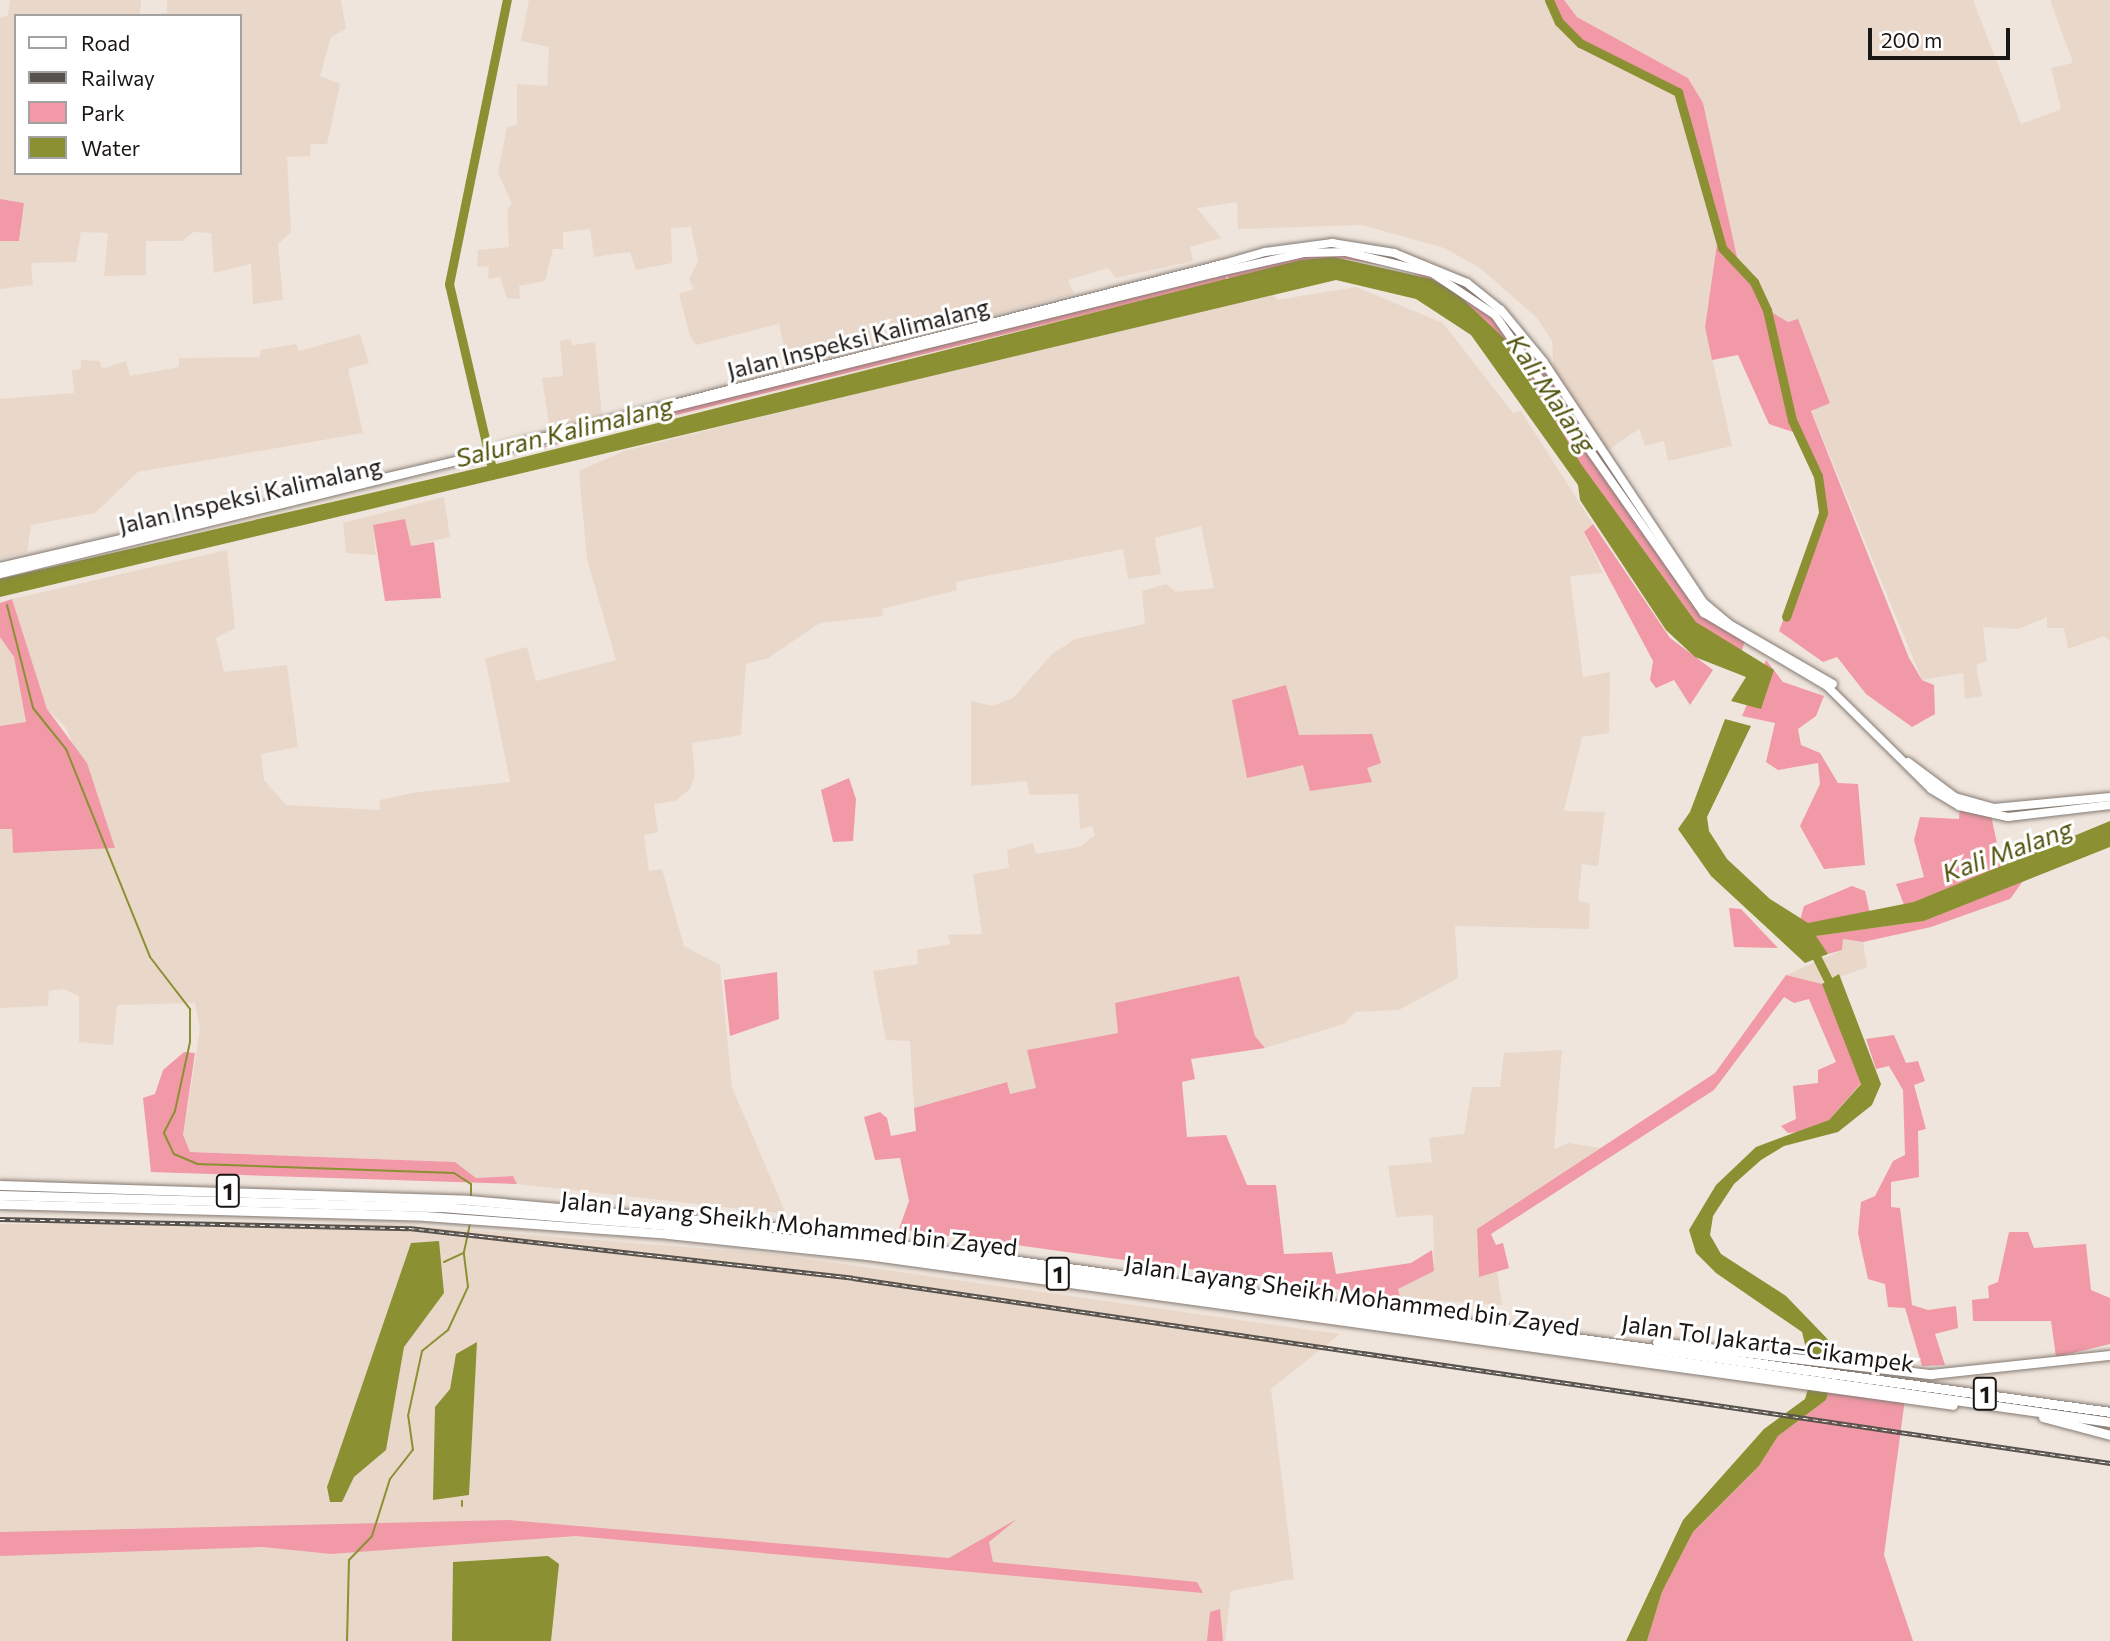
<!DOCTYPE html>
<meta charset="utf-8">
<style>
body{margin:0}
#map{position:relative;width:2110px;height:1641px;overflow:hidden;background:#efe5dc;font-family:Commissioner,sans-serif}
div>[style]{position:absolute}
.built>*{inset:0;background:#e9d8ca}
.green>*{inset:0;background:#f199a6}
.water>*{inset:0;background:#8b9032}
.stream>*{height:2px;margin:-1px;padding:0 1px;transform-origin:1px;border-radius:1px;background:#8b9032}
.river>*{height:9px;margin:-4.5px;padding:0 4.5px;transform-origin:4.5px;border-radius:4.5px;background:#8b9032}
.roads{filter:drop-shadow(0 0 2px #847a73) drop-shadow(0 0 2px #847a73)}
.primary>*{height:8px;margin:-4px;padding:0 4px;transform-origin:4px;border-radius:4px;background:#fff}
.motorway>*{height:9px;margin:-4.5px;padding:0 4.5px;transform-origin:4.5px;border-radius:4.5px;background:#fff}
.rail>*{height:4.5px;margin-top:-2.25px;transform-origin:0;background:repeating-linear-gradient(90deg,#fff 0 5px,#58524d 0 10px);box-sizing:border-box;border-block:2px solid #58524d}
span{translate:-50% -50%;white-space:nowrap;text-align:center;line-height:1.15;-webkit-text-stroke:6px #fff;paint-order:stroke}
.shield-label span{padding:2px 5px;background:#fff;border:2px solid;border-radius:5px;-webkit-text-stroke-width:0}
.shield-label{font-size:23px;color:#1a1613;font-weight:700}
.street-label{font-size:24px;color:#1a1613}
.water-label{font-size:26px;color:#52550f;font-style:italic}
.legend{position:absolute;left:14px;top:14px;width:228px;height:161px;box-sizing:border-box;background:#fff;border:2px solid #a3a2a1;margin:0;padding:9px 12px;list-style:none;font-size:21px;color:#1a1613}
.legend li{display:flex;align-items:center;gap:14px;height:35px}
.legend b{width:35px;border:2px solid #a3a2a1}
.scale{position:absolute;left:1868px;top:28px;width:142px;height:32px;box-sizing:border-box;border:4px solid #1a1613;border-top:0;padding-left:9px;font-size:21px;line-height:24px;white-space:nowrap;color:#1a1613;-webkit-text-stroke:5px #fff;paint-order:stroke}
</style>
<div id="map">
<div class="built">
<i style="clip-path:polygon(evenodd,10px 0,141px 0,140px 15px,167px 13px,167px 0,341px 0,346px 29px,331px 37px,320px 76px,340px 84px,327px 144px,311px 144px,310px 156px,287px 157px,291px 232px,278px 244px,283px 300px,253px 304px,251px 264px,214px 273px,211px 233px,194px 232px,182px 241px,146px 241px,146px 275px,104px 276px,108px 233px,81px 232px,76px 262px,31px 263px,33px 285px,0 289px,0 241px,19px 241px,24px 203px,0 199px,0 18px,8px 15px,10px 0,16px 16px,240px 16px,240px 173px,16px 173px,16px 16px)"></i>
<i style="clip-path:polygon(529px 0,1549px 0,1572px 38px,1667px 83px,1686px 108px,1718px 237px,1705px 327px,1732px 446px,1668px 461px,1664px 441px,1645px 446px,1639px 429px,1605px 452px,1554px 376px,1552px 341px,1537px 318px,1480px 268px,1444px 248px,1362px 225px,1238px 229px,1237px 202px,1197px 208px,1221px 238px,1190px 247px,1193px 261px,1116px 278px,1108px 268px,1068px 280px,1074px 294px,789px 368px,779px 324px,696px 345px,690px 336px,679px 294px,694px 289px,689px 279px,698px 261px,691px 227px,671px 228px,672px 263px,636px 270px,630px 252px,594px 257px,590px 229px,563px 232px,563px 249px,553px 249px,545px 281px,519px 286px,520px 299px,507px 298px,500px 277px,488px 279px,489px 266px,477px 267px,478px 250px,509px 247px,507px 210px,512px 204px,498px 172px,507px 127px,517px 125px,517px 84px,547px 86px,549px 47px,521px 41px)"></i>
<i style="clip-path:polygon(1564px 0,1973px 0,2021px 124px,2061px 109px,2051px 68px,2073px 63px,2050px 0,2110px 0,2110px 641px,2104px 636px,2068px 649px,2064px 628px,2047px 628px,2047px 617px,2019px 629px,1983px 627px,1987px 661px,1976px 665px,1982px 696px,1965px 699px,1963px 673px,1922px 680px,1811px 410px,1830px 402px,1798px 320px,1788px 322px,1767px 310px,1739px 267px,1703px 103px,1688px 78px,1577px 17px)"></i>
<i style="clip-path:polygon(1356px 287px,1443px 323px,1513px 413px,1521px 411px,1593px 524px,1584px 533px,1603px 573px,1570px 576px,1583px 677px,1610px 672px,1609px 733px,1582px 737px,1564px 811px,1605px 812px,1598px 866px,1582px 864px,1578px 901px,1590px 903px,1589px 929px,1455px 926px,1458px 978px,1399px 1010px,1355px 1012px,1344px 1024px,1265px 1048px,1255px 1036px,1239px 976px,1115px 1003px,1119px 1033px,1027px 1050px,1037px 1088px,1010px 1094px,1006px 1082px,914px 1108px,910px 1041px,886px 1040px,873px 971px,918px 964px,917px 950px,950px 944px,948px 935px,982px 934px,973px 874px,1009px 868px,1007px 850px,1033px 843px,1036px 854px,1080px 847px,1095px 835px,1092px 826px,1080px 829px,1078px 794px,1029px 795px,1027px 781px,971px 786px,971px 701px,992px 706px,1013px 698px,1052px 654px,1075px 639px,1145px 624px,1142px 591px,1166px 584px,1176px 592px,1214px 588px,1201px 526px,1155px 538px,1161px 574px,1128px 579px,1123px 549px,956px 582px,957px 590px,882px 609px,883px 616px,820px 623px,768px 658px,746px 664px,741px 735px,692px 743px,695px 776px,690px 789px,675px 801px,654px 804px,658px 832px,644px 835px,649px 871px,662px 869px,684px 946px,720px 965px,732px 1087px,786px 1214px,517px 1184px,513px 1176px,476px 1178px,455px 1162px,190px 1152px,183px 1136px,200px 1029px,195px 1003px,117px 1005px,113px 1045px,79px 1042px,79px 996px,64px 989px,49px 991px,48px 1006px,0 1008px,0 829px,12px 828px,13px 853px,115px 848px,66px 728px,47px 709px,12px 599px,227px 550px,235px 628px,216px 638px,224px 672px,287px 665px,298px 747px,261px 754px,264px 780px,286px 805px,380px 810px,379px 800px,418px 792px,510px 782px,485px 658px,527px 647px,536px 681px,616px 660px,587px 559px,579px 471px,624px 451px,1271px 290px,1277px 300px)"></i>
<i style="clip-path:polygon(360px 334px,369px 363px,348px 369px,363px 433px,138px 472px,95px 513px,31px 525px,27px 552px,0 559px,0 399px,74px 393px,72px 370px,81px 369px,81px 360px,100px 361px,102px 369px,126px 361px,130px 376px,179px 367px,179px 358px,259px 357px,261px 350px,296px 344px,299px 351px)"></i>
<i style="clip-path:polygon(571px 339px,572px 345px,595px 342px,602px 418px,550px 431px,542px 378px,563px 376px,560px 341px)"></i>
<i style="clip-path:polygon(444px 497px,450px 537px,411px 546px,405px 519px,373px 526px,376px 555px,346px 553px,343px 523px)"></i>
<i style="clip-path:polygon(0 637px,14px 657px,26px 723px,0 726px)"></i>
<i style="clip-path:polygon(1842px 939px,1863px 942px,1867px 967px,1822px 984px,1786px 975px,1842px 950px)"></i>
<i style="clip-path:polygon(1562px 1050px,1554px 1149px,1569px 1143px,1600px 1148px,1477px 1229px,1479px 1277px,1497px 1271px,1502px 1305px,1400px 1298px,1397px 1289px,1434px 1271px,1433px 1215px,1396px 1217px,1388px 1166px,1432px 1162px,1429px 1138px,1464px 1134px,1472px 1087px,1500px 1087px,1504px 1053px)"></i>
<i style="clip-path:polygon(0 1224px,392px 1224px,772px 1254px,1340px 1334px,1271px 1389px,1294px 1579px,1231px 1591px,1225px 1641px,0 1641px)"></i>
</div>
<div class="green">
<i style="clip-path:polygon(1549px 0,1564px 0,1577px 17px,1688px 78px,1703px 103px,1739px 266px,1768px 310px,1788px 322px,1798px 319px,1830px 403px,1811px 411px,1909px 658px,1922px 680px,1934px 685px,1935px 714px,1912px 727px,1866px 694px,1837px 657px,1823px 662px,1779px 631px,1823px 513px,1818px 476px,1799px 434px,1769px 424px,1738px 355px,1712px 360px,1705px 327px,1718px 237px,1686px 108px,1667px 83px,1572px 38px)"></i>
<i style="clip-path:polygon(0 199px,24px 203px,19px 241px,0 241px)"></i>
<i style="clip-path:polygon(1332px 243px,1346px 252px,1392px 259px,1394px 253px,1435px 267px,1501px 310px,1573px 405px,1566px 409px,1573px 419px,1580px 415px,1696px 593px,1742px 632px,1825px 677px,1902px 756px,1831px 690px,1745px 641px,1741px 653px,1696px 622px,1455px 292px,1404px 269px,1334px 257px,1229px 279px,1226px 275px,1226px 280px,505px 457px,1265px 252px)"></i>
<i style="clip-path:polygon(405px 519px,411px 546px,434px 542px,441px 598px,385px 601px,373px 525px)"></i>
<i style="clip-path:polygon(1593px 524px,1670px 638px,1713px 670px,1690px 705px,1674px 680px,1656px 688px,1650px 680px,1653px 661px,1584px 532px)"></i>
<i style="clip-path:polygon(12px 599px,47px 709px,87px 763px,115px 848px,13px 853px,12px 829px,0 829px,0 726px,26px 722px,14px 657px,0 637px,0 603px)"></i>
<i style="clip-path:polygon(1766px 660px,1783px 682px,1824px 696px,1816px 716px,1798px 729px,1801px 745px,1820px 753px,1838px 783px,1858px 784px,1865px 865px,1824px 869px,1800px 826px,1820px 784px,1818px 763px,1778px 770px,1766px 762px,1775px 723px,1742px 716px)"></i>
<i style="clip-path:polygon(1286px 685px,1299px 735px,1372px 734px,1381px 763px,1367px 768px,1372px 782px,1310px 791px,1303px 765px,1247px 778px,1232px 700px)"></i>
<i style="clip-path:polygon(849px 778px,856px 799px,853px 841px,833px 842px,821px 790px)"></i>
<i style="clip-path:polygon(1960px 805px,1991px 815px,2004px 877px,1906px 910px,1896px 884px,1924px 877px,1914px 840px,1920px 817px,1959px 819px)"></i>
<i style="clip-path:polygon(2023px 881px,2010px 899px,1931px 927px,1863px 942px,1843px 939px,1842px 950px,1828px 954px,1818px 946px,1815px 936px,1924px 921px)"></i>
<i style="clip-path:polygon(1852px 886px,1865px 891px,1872px 923px,1797px 931px,1804px 906px)"></i>
<i style="clip-path:polygon(1729px 908px,1741px 909px,1778px 948px,1734px 947px)"></i>
<i style="clip-path:polygon(777px 972px,779px 1019px,730px 1036px,724px 980px)"></i>
<i style="clip-path:polygon(1786px 975px,1822px 984px,1859px 1064px,1861px 1083px,1829px 1120px,1801px 1132px,1788px 1133px,1781px 1126px,1796px 1119px,1793px 1086px,1818px 1083px,1818px 1070px,1836px 1062px,1809px 999px,1794px 1003px,1784px 997px,1714px 1090px,1491px 1234px,1496px 1245px,1503px 1243px,1509px 1268px,1479px 1277px,1477px 1229px,1715px 1073px)"></i>
<i style="clip-path:polygon(1239px 976px,1255px 1036px,1265px 1048px,1191px 1059px,1195px 1079px,1182px 1082px,1187px 1137px,1226px 1135px,1247px 1185px,1276px 1185px,1284px 1254px,1332px 1252px,1336px 1274px,1411px 1263px,1432px 1250px,1434px 1271px,1398px 1289px,1400px 1298px,899px 1229px,909px 1201px,900px 1158px,875px 1160px,864px 1117px,880px 1112px,887px 1118px,891px 1136px,916px 1131px,914px 1108px,1007px 1082px,1010px 1094px,1036px 1088px,1027px 1050px,1118px 1033px,1115px 1003px)"></i>
<i style="clip-path:polygon(1894px 1035px,1906px 1063px,1918px 1061px,1925px 1081px,1914px 1085px,1926px 1129px,1918px 1131px,1919px 1177px,1891px 1182px,1891px 1207px,1900px 1208px,1912px 1305px,1928px 1310px,1956px 1306px,1958px 1328px,1935px 1334px,1945px 1365px,1922px 1366px,1905px 1308px,1888px 1307px,1885px 1284px,1868px 1279px,1858px 1233px,1861px 1202px,1875px 1196px,1893px 1161px,1905px 1155px,1903px 1090px,1889px 1066px,1876px 1069px,1866px 1039px)"></i>
<i style="clip-path:polygon(184px 1052px,195px 1053px,183px 1135px,190px 1152px,455px 1162px,476px 1178px,513px 1176px,517px 1184px,151px 1172px,143px 1098px,155px 1094px,163px 1070px)"></i>
<i style="clip-path:polygon(2009px 1232px,2028px 1232px,2034px 1248px,2086px 1244px,2091px 1290px,2110px 1298px,2110px 1344px,2056px 1357px,2051px 1321px,1973px 1321px,1972px 1300px,1989px 1298px,1988px 1286px,1998px 1282px)"></i>
<i style="clip-path:polygon(1830px 1388px,1905px 1399px,1884px 1555px,1913px 1641px,1647px 1641px,1662px 1592px,1693px 1532px,1759px 1466px,1778px 1436px,1826px 1400px)"></i>
<i style="clip-path:polygon(1017px 1519px,989px 1542px,993px 1562px,1197px 1582px,1203px 1593px,576px 1536px,331px 1554px,263px 1547px,0 1556px,0 1532px,508px 1520px,949px 1558px)"></i>
<i style="clip-path:polygon(1220px 1609px,1223px 1641px,1207px 1641px,1210px 1612px)"></i>
</div>
<div class="water">
<i style="clip-path:polygon(1334px 257px,1431px 279px,1455px 292px,1509px 343px,1581px 464px,1696px 622px,1774px 670px,1761px 709px,1731px 701px,1746px 677px,1695px 657px,1666px 630px,1580px 500px,1578px 485px,1471px 335px,1416px 299px,1336px 280px,0 597px,0 579px,496px 464px,1301px 260px)"></i>
<i style="clip-path:polygon(1725px 719px,1751px 726px,1707px 817px,1709px 831px,1727px 859px,1770px 899px,1808px 923px,1914px 902px,2110px 821px,2110px 847px,1924px 921px,1816px 936px,1828px 954px,1805px 963px,1711px 876px,1678px 829px,1690px 812px)"></i>
<i style="clip-path:polygon(1839px 974px,1881px 1084px,1872px 1105px,1838px 1132px,1784px 1146px,1761px 1160px,1734px 1184px,1713px 1216px,1710px 1235px,1721px 1254px,1786px 1296px,1841px 1353px,1826px 1400px,1778px 1436px,1759px 1466px,1693px 1532px,1662px 1592px,1647px 1641px,1626px 1641px,1683px 1520px,1764px 1429px,1805px 1399px,1818px 1356px,1807px 1353px,1802px 1332px,1716px 1273px,1696px 1253px,1689px 1230px,1716px 1185px,1756px 1147px,1829px 1120px,1861px 1084px,1822px 984px)"></i>
<i style="clip-path:polygon(439px 1241px,444px 1293px,404px 1347px,386px 1450px,354px 1477px,342px 1502px,330px 1502px,327px 1487px,411px 1243px)"></i>
<i style="clip-path:polygon(477px 1342px,469px 1495px,433px 1500px,435px 1407px,450px 1389px,456px 1354px)"></i>
<i style="clip-path:polygon(548px 1556px,559px 1564px,551px 1641px,452px 1641px,453px 1562px)"></i>
</div>
<div class="stream">
<i style="left:7px;top:605px;width:106px;rotate:75.8deg"></i>
<i style="left:33px;top:708px;width:53px;rotate:51.2deg"></i>
<i style="left:66px;top:749px;width:224px;rotate:68deg"></i>
<i style="left:150px;top:957px;width:66px;rotate:52.4deg"></i>
<i style="left:190px;top:1009px;width:33px;rotate:90deg"></i>
<i style="left:190px;top:1042px;width:71px;rotate:102.3deg"></i>
<i style="left:175px;top:1111px;width:25px;rotate:117deg"></i>
<i style="left:164px;top:1133px;width:23px;rotate:65deg"></i>
<i style="left:174px;top:1154px;width:25px;rotate:23deg"></i>
<i style="left:197px;top:1164px;width:257px;rotate:2deg"></i>
<i style="left:454px;top:1173px;width:20px;rotate:33deg"></i>
<i style="left:471px;top:1184px;width:12px;rotate:90deg"></i>
<i style="left:444px;top:1262px;width:21px;rotate:-25deg"></i>
<i style="left:462px;top:1506px;width:5px;rotate:-90deg"></i>
<i style="left:347px;top:1641px;width:81px;rotate:-88.6deg"></i>
<i style="left:349px;top:1560px;width:33px;rotate:-46deg"></i>
<i style="left:372px;top:1536px;width:60px;rotate:-72.5deg"></i>
<i style="left:390px;top:1479px;width:37px;rotate:-52deg"></i>
<i style="left:413px;top:1450px;width:34px;rotate:-98deg"></i>
<i style="left:408px;top:1416px;width:66px;rotate:-77.8deg"></i>
<i style="left:422px;top:1351px;width:33px;rotate:-39deg"></i>
<i style="left:448px;top:1330px;width:47px;rotate:-65.1deg"></i>
<i style="left:468px;top:1287px;width:35px;rotate:-97deg"></i>
<i style="left:464px;top:1252px;width:30px;rotate:-78deg"></i>
</div>
<div class="river">
<i style="left:1549px;top:0;width:24px;rotate:66deg"></i>
<i style="left:1559px;top:22px;width:30px;rotate:45deg"></i>
<i style="left:1580px;top:43px;width:110px;rotate:26.6deg"></i>
<i style="left:1678px;top:92px;width:162px;rotate:74.2deg"></i>
<i style="left:1722px;top:248px;width:47px;rotate:46.7deg"></i>
<i style="left:1754px;top:282px;width:31px;rotate:65deg"></i>
<i style="left:1767px;top:310px;width:113px;rotate:77.2deg"></i>
<i style="left:1792px;top:420px;width:62px;rotate:65.1deg"></i>
<i style="left:1818px;top:476px;width:37px;rotate:82deg"></i>
<i style="left:1823px;top:513px;width:110px;rotate:109.6deg"></i>
<i style="left:493px;top:473px;width:194px;rotate:-103.1deg"></i>
<i style="left:449px;top:284px;width:290px;rotate:-78.5deg"></i>
<i style="left:1695px;top:823px;width:9px;rotate:117deg"></i>
<i style="left:1691px;top:831px;width:35px;rotate:50deg"></i>
<i style="left:1813px;top:950px;width:45px;rotate:63.4deg"></i>
<i style="left:1823px;top:1130px;width:41px;rotate:-34.1deg"></i>
<i style="left:1711px;top:1257px;width:66px;rotate:37deg"></i>
</div>
<div class="roads">
<div class="primary">
<i style="left:1215px;top:273px;width:12px;rotate:-48deg"></i>
<i style="left:1223px;top:264px;width:44px;rotate:-15.9deg"></i>
<i style="left:1265px;top:252px;width:68px;rotate:-7.7deg"></i>
<i style="left:1332px;top:243px;width:63px;rotate:9.2deg"></i>
<i style="left:1394px;top:253px;width:79px;rotate:22.3deg"></i>
<i style="left:1467px;top:283px;width:43px;rotate:38.5deg"></i>
<i style="left:1501px;top:310px;width:66px;rotate:50.5deg"></i>
<i style="left:1543px;top:361px;width:289px;rotate:56.4deg"></i>
<i style="left:1703px;top:602px;width:34px;rotate:40deg"></i>
<i style="left:1729px;top:624px;width:120px;rotate:30deg"></i>
<i style="left:501px;top:448px;width:745px;rotate:-14.3deg"></i>
<i style="left:0;top:567px;width:517px;rotate:-13.07deg"></i>
<i style="left:0;top:574px;width:1252px;rotate:-13.91deg"></i>
<i style="left:1215px;top:273px;width:91px;rotate:-12.7deg"></i>
<i style="left:1304px;top:253px;width:42px;rotate:-1.4deg"></i>
<i style="left:1346px;top:252px;width:89px;rotate:13.7deg"></i>
<i style="left:1432px;top:273px;width:76px;rotate:33.7deg"></i>
<i style="left:1495px;top:315px;width:364px;rotate:55deg"></i>
<i style="left:1704px;top:613px;width:143px;rotate:30.7deg"></i>
<i style="left:1827px;top:686px;width:146px;rotate:44.7deg"></i>
<i style="left:1931px;top:789px;width:33px;rotate:31deg"></i>
<i style="left:1959px;top:806px;width:50px;rotate:12.7deg"></i>
<i style="left:2008px;top:817px;width:103px;rotate:-6.7deg"></i>
<i style="left:1908px;top:762px;width:59px;rotate:36.7deg"></i>
<i style="left:1955px;top:797px;width:41px;rotate:15.8deg"></i>
<i style="left:1994px;top:808px;width:117px;rotate:-5.4deg"></i>
</div>
<div class="motorway">
<i style="left:0;top:1185px;width:468px;rotate:1.8deg"></i>
<i style="left:468px;top:1200px;width:298px;rotate:5deg"></i>
<i style="left:765px;top:1226px;width:1358px;rotate:7.87deg"></i>
<i style="left:0;top:1195px;width:441px;rotate:1.6deg"></i>
<i style="left:441px;top:1207px;width:226px;rotate:4.6deg"></i>
<i style="left:666px;top:1225px;width:248px;rotate:6.5deg"></i>
<i style="left:912px;top:1253px;width:1210px;rotate:8.03deg"></i>
<i style="left:0;top:1204px;width:425px;rotate:1.6deg"></i>
<i style="left:425px;top:1216px;width:244px;rotate:4.2deg"></i>
<i style="left:668px;top:1234px;width:200px;rotate:6deg"></i>
<i style="left:867px;top:1255px;width:1096px;rotate:7.86deg"></i>
<i style="left:1657px;top:1342px;width:276px;rotate:6.7deg"></i>
<i style="left:1931px;top:1374px;width:180px;rotate:-6.1deg"></i>
<i style="left:2043px;top:1417px;width:69px;rotate:15deg"></i>
</div>
</div>
<div class="rail">
<i style="left:0;top:1219px;width:409px;rotate:1.3deg"></i>
<i style="left:409px;top:1228px;width:447px;rotate:6.4deg"></i>
<i style="left:853px;top:1278px;width:1271px;rotate:8.37deg"></i>
</div>
<div class="shield-label">
<span style="left:228px;top:1191px">1</span>
<span style="left:1058px;top:1274px">1</span>
<span style="left:1985px;top:1394px">1</span>
</div>
<div class="street-label">
<span style="left:858px;top:338px;rotate:-14deg">Jalan Inspeksi Kalimalang</span>
<span style="left:250px;top:495px;rotate:-13deg">Jalan Inspeksi Kalimalang</span>
<span style="left:789px;top:1223px;rotate:6deg">Jalan Layang Sheikh Mohammed bin Zayed</span>
<span style="left:1352px;top:1295px;rotate:8deg">Jalan Layang Sheikh Mohammed bin Zayed</span>
<span style="left:1768px;top:1343px;rotate:8deg">Jalan Tol Jakarta–Cikampek</span>
</div>
<div class="water-label">
<span style="left:1552px;top:393px;rotate:56deg">Kali Malang</span>
<span style="left:564px;top:431px;rotate:-14deg">Saluran Kalimalang</span>
<span style="left:2007px;top:850px;rotate:-20deg">Kali Malang</span>
</div>
<ul class="legend">
<li><b style="height:9px;background:#fff"></b>Road</li>
<li><b style="height:9px;background:#58524d"></b>Railway</li>
<li><b style="height:19px;background:#f199a6"></b>Park</li>
<li><b style="height:19px;background:#8b9032"></b>Water</li>
</ul>
<div class="scale">200 m</div>
</div>
